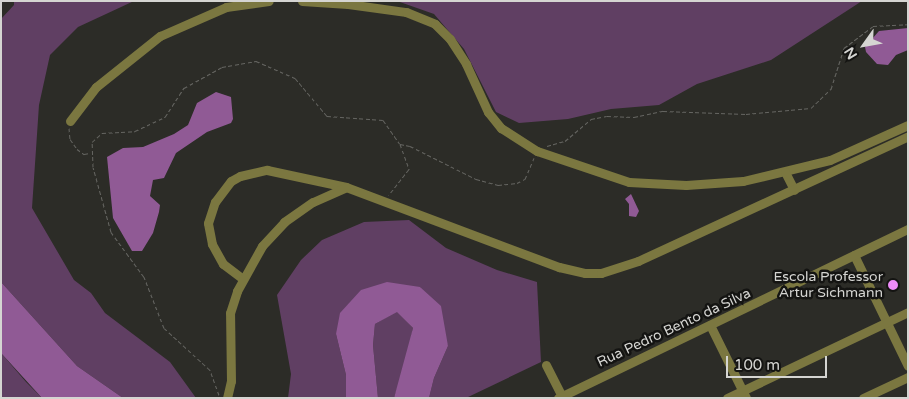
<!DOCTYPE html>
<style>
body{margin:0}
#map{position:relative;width:909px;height:399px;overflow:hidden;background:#2c2c27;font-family:"Varela Round",sans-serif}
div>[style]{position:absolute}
.green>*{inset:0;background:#603f63}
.water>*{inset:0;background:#905a95}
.path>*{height:1px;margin-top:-0.5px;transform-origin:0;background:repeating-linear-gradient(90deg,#656561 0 4px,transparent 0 6.5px)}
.minor>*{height:9px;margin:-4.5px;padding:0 4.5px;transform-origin:4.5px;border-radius:4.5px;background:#7b7740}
.dots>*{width:14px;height:14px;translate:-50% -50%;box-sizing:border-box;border:2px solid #141412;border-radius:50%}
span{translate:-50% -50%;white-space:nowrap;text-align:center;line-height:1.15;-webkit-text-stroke:5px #141412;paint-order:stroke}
.poi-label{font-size:14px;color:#d5d5d2}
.right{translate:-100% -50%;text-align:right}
.street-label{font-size:14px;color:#d5d5d2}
.frame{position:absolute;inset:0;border:2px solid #d5d5d2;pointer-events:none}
.north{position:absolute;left:839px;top:20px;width:50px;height:50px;-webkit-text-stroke:4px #141412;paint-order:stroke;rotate:238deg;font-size:14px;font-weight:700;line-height:20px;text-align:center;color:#d5d5d2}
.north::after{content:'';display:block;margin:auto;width:18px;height:22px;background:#d5d5d2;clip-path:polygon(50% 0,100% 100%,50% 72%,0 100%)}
.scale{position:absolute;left:726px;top:356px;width:101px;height:22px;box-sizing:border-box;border:2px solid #d5d5d2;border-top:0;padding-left:6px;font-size:15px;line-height:18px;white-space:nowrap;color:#d5d5d2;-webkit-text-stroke:4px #141412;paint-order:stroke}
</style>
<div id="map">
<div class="green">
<i style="clip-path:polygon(14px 1px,134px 1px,78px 27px,50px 55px,39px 105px,32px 208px,74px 280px,91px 293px,105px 313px,170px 362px,196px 398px,123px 398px,77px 366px,1px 282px,1px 19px,14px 5px)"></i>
<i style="clip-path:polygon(397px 1px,862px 1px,771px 60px,697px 84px,659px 105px,611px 109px,568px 119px,519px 123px,496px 112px,464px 49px,434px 14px)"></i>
<i style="clip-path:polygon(409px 220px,446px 248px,497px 270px,537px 282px,541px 362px,466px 398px,429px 398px,434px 378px,448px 346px,420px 287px,336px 334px,346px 375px,346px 398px,288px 398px,291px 374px,277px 295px,301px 260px,322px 240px,364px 222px)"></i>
<i style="clip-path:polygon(397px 311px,413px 328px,407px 359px,394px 398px,378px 398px,373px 345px,375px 324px)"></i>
<i style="clip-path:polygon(1px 353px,26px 382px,42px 398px,1px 398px)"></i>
</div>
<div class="water">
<i style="clip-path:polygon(908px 28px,908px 50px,896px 55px,888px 65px,877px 64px,866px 52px,865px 47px,879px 31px)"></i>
<i style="clip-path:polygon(216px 92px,231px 97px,233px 119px,231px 123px,207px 132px,176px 153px,164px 178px,153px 180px,150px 196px,160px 205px,159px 212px,153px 233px,142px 251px,132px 251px,113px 218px,107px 157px,123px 148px,143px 147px,174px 134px,188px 125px,197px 103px)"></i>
<i style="clip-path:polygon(631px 194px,639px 211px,636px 217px,629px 216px,629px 204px,625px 199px)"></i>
<i style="clip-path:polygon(1px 282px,77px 366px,123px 398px,42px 398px,1px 353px)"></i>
<i style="clip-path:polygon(387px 282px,420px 287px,441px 306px,448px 346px,434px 378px,429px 398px,394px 398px,413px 328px,397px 312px,375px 324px,373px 345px,378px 398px,346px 398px,346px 375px,336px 334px,340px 313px,361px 290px)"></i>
</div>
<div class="path">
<i style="left:69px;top:128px;width:11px;rotate:85deg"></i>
<i style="left:70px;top:139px;width:12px;rotate:55deg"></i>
<i style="left:77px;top:149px;width:9px;rotate:36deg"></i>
<i style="left:84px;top:154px;width:6px;rotate:-9deg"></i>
<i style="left:400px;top:144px;width:10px;rotate:11deg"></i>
<i style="left:410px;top:146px;width:74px;rotate:26.6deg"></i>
<i style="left:476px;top:179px;width:23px;rotate:15deg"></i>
<i style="left:498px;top:185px;width:19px;rotate:-6deg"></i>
<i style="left:517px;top:183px;width:9px;rotate:-27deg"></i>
<i style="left:525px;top:179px;width:23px;rotate:-67deg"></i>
<i style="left:547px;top:146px;width:19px;rotate:-16deg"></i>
<i style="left:565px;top:141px;width:34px;rotate:-40deg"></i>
<i style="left:591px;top:119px;width:16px;rotate:-11deg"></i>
<i style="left:607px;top:116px;width:27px;rotate:2deg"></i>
<i style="left:634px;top:117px;width:30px;rotate:-12deg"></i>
<i style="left:663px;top:111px;width:83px;rotate:2.1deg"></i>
<i style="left:746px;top:114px;width:65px;rotate:-5.3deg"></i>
<i style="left:811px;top:108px;width:28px;rotate:-44deg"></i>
<i style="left:831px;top:89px;width:43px;rotate:-72.4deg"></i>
<i style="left:844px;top:48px;width:36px;rotate:-37deg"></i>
<i style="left:873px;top:26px;width:35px;rotate:-3deg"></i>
<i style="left:219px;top:395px;width:27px;rotate:-110deg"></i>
<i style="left:210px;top:370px;width:62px;rotate:-137.6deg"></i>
<i style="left:164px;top:328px;width:55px;rotate:-111.4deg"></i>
<i style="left:144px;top:277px;width:56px;rotate:-126.3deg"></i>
<i style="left:111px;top:232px;width:67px;rotate:-105.5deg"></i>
<i style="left:93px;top:167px;width:25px;rotate:-92deg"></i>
<i style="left:92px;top:142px;width:13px;rotate:-42deg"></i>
<i style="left:102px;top:133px;width:33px;rotate:-3deg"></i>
<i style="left:135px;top:131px;width:33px;rotate:-25deg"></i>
<i style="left:165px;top:117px;width:35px;rotate:-57deg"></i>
<i style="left:184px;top:88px;width:43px;rotate:-28.9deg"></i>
<i style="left:222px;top:67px;width:35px;rotate:-10deg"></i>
<i style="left:256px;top:61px;width:43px;rotate:23.6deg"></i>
<i style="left:295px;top:78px;width:50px;rotate:49.9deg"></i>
<i style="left:327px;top:116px;width:56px;rotate:4.1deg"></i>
<i style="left:383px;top:120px;width:29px;rotate:55deg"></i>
<i style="left:400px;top:144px;width:27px;rotate:70deg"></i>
<i style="left:409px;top:169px;width:33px;rotate:128deg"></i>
</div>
<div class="minor">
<i style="left:302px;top:1px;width:46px;rotate:3.7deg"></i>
<i style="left:348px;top:4px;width:59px;rotate:7.9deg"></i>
<i style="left:406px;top:12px;width:31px;rotate:22deg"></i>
<i style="left:435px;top:24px;width:21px;rotate:45deg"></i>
<i style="left:450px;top:39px;width:30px;rotate:57deg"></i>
<i style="left:466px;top:64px;width:53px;rotate:65.4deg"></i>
<i style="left:488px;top:112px;width:21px;rotate:51deg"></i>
<i style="left:501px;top:128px;width:43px;rotate:32.6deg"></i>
<i style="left:537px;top:151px;width:97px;rotate:18.6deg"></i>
<i style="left:629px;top:182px;width:57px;rotate:3deg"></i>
<i style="left:686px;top:185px;width:57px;rotate:-4deg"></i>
<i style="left:743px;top:181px;width:89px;rotate:-13.6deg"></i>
<i style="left:830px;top:160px;width:85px;rotate:-24.2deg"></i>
<i style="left:70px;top:121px;width:43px;rotate:-52.6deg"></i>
<i style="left:96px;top:87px;width:82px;rotate:-38.6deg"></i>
<i style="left:160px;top:36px;width:72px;rotate:-23.7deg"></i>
<i style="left:226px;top:7px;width:43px;rotate:-7.9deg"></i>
<i style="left:785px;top:172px;width:20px;rotate:63deg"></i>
<i style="left:854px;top:255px;width:123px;rotate:64.1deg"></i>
<i style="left:243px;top:279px;width:25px;rotate:-143deg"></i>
<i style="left:223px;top:264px;width:23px;rotate:-119deg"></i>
<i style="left:212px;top:244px;width:21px;rotate:-101deg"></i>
<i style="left:208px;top:223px;width:22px;rotate:-72deg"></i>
<i style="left:215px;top:202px;width:26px;rotate:-53deg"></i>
<i style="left:231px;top:181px;width:10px;rotate:-29deg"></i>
<i style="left:240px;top:176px;width:28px;rotate:-13deg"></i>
<i style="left:267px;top:170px;width:81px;rotate:12.1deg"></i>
<i style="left:346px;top:187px;width:228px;rotate:20.6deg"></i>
<i style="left:559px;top:267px;width:27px;rotate:13deg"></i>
<i style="left:585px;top:273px;width:16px"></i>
<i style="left:601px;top:273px;width:39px;rotate:-18deg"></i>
<i style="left:638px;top:261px;width:298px;rotate:-24.8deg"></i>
<i style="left:710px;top:325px;width:81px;rotate:63.7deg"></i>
<i style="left:546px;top:365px;width:37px;rotate:63deg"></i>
<i style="left:227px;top:398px;width:17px;rotate:-77deg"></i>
<i style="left:231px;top:381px;width:68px;rotate:-90.8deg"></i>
<i style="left:230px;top:313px;width:23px;rotate:-72deg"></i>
<i style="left:237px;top:291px;width:51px;rotate:-60.9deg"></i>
<i style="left:262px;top:246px;width:33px;rotate:-47deg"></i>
<i style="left:284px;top:222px;width:35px;rotate:-35deg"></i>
<i style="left:313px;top:202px;width:36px;rotate:-24deg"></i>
<i style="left:558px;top:398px;width:389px;rotate:-25.8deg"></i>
<i style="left:727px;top:398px;width:200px;rotate:-25.4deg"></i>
<i style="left:863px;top:398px;width:50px;rotate:-25deg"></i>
</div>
<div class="dots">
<i style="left:893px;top:285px;background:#ee8bf8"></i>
</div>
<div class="poi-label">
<span class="right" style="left:883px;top:285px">Escola Professor<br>Artur Sichmann</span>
</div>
<div class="street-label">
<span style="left:674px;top:328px;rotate:-25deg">Rua Pedro Bento da Silva</span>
</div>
<div class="frame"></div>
<div class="north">N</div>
<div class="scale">100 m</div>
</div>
